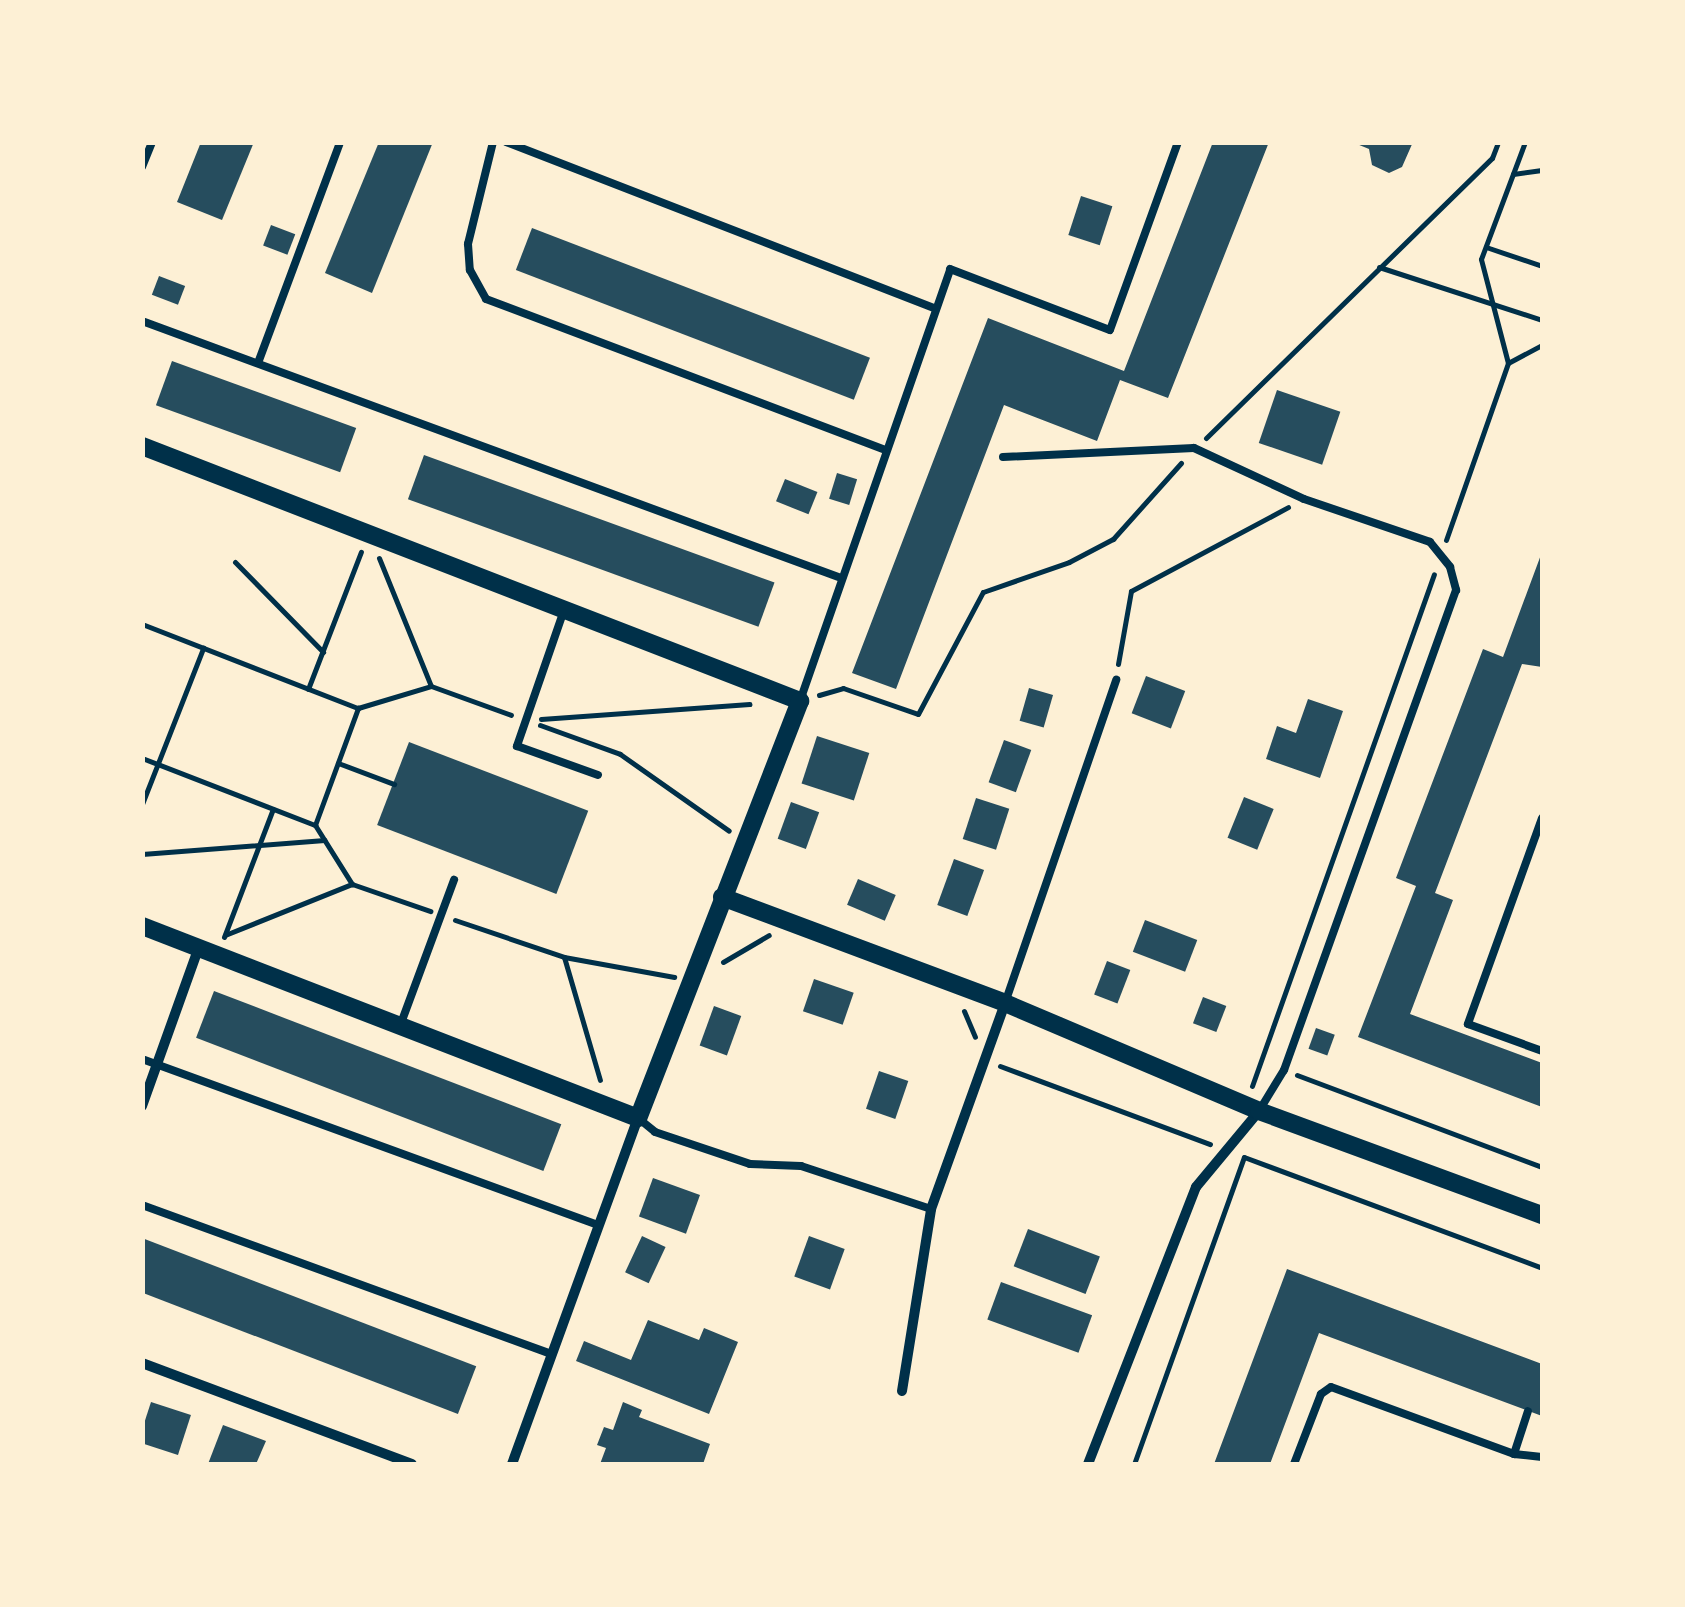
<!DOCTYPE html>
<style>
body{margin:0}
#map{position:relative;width:1685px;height:1607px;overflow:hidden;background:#fdf0d5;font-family:Rubik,sans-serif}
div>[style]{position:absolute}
.building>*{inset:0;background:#264d5e;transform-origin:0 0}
.path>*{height:5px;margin:-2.5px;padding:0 2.5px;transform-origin:2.5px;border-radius:2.5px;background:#003049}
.service>*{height:8px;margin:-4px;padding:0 4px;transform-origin:4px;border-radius:4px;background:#003049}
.minor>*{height:10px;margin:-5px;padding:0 5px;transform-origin:5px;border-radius:5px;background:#003049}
.tertiary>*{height:18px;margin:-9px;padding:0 9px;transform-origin:9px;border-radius:9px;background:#003049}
span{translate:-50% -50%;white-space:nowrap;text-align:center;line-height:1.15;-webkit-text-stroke:8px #fdf0d5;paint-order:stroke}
.frame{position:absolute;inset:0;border:145px solid #fdf0d5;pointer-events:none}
</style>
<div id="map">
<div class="building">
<i style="clip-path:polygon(201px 142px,254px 142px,222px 220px,177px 202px)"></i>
<i style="clip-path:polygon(379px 142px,433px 142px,372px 293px,325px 273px)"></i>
<i style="clip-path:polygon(1213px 142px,1269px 142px,1168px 398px,1120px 380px,1097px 441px,1004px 405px,896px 689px,852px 673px,988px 318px,1124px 371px)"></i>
<i style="clip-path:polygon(1352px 142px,1413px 142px,1402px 167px,1389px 173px,1372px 165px,1369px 149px)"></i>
<i style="left:1081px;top:196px;width:33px;height:41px;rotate:18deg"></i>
<i style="left:271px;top:225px;width:26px;height:22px;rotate:21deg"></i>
<i style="left:532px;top:228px;width:362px;height:45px;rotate:21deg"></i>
<i style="left:159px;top:276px;width:28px;height:20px;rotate:21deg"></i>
<i style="left:172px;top:361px;width:196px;height:47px;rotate:20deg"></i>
<i style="left:1277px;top:390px;width:67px;height:56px;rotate:19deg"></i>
<i style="left:424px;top:455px;width:373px;height:47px;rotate:20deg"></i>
<i style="left:837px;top:473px;width:21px;height:27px;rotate:17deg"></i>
<i style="left:785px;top:479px;width:35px;height:24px;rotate:22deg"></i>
<i style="clip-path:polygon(1542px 552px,1542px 667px,1522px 664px,1435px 893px,1453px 900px,1410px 1014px,1542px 1063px,1542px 1107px,1358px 1037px,1416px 886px,1396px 878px,1483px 649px,1503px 657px)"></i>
<i style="left:1146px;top:676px;width:42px;height:40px;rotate:21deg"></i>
<i style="left:1029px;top:688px;width:25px;height:34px;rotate:16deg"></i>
<i style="clip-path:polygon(1308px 699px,1343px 711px,1320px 778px,1266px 759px,1277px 726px,1296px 733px)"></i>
<i style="left:817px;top:736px;width:55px;height:50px;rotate:18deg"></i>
<i style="left:1004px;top:740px;width:29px;height:45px;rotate:20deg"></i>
<i style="left:409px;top:742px;width:192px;height:89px;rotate:21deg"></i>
<i style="left:1244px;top:797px;width:32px;height:44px;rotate:22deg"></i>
<i style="left:976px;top:798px;width:35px;height:43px;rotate:18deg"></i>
<i style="left:791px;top:802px;width:30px;height:39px;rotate:20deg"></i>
<i style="left:954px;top:859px;width:32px;height:49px;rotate:20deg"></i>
<i style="left:858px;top:879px;width:41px;height:28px;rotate:23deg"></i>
<i style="left:1145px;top:920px;width:56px;height:34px;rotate:21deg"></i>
<i style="left:1107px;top:961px;width:25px;height:36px;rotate:21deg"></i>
<i style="left:814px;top:979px;width:42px;height:34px;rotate:19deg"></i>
<i style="left:214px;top:991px;width:372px;height:50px;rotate:21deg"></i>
<i style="left:1203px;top:997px;width:25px;height:28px;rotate:21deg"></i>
<i style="left:714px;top:1006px;width:29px;height:42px;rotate:20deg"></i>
<i style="left:1316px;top:1028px;width:20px;height:22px;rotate:20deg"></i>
<i style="left:879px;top:1071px;width:31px;height:40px;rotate:19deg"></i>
<i style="left:653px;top:1178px;width:50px;height:41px;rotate:20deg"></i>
<i style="left:1028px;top:1229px;width:77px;height:40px;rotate:21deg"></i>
<i style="left:642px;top:1236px;width:26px;height:40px;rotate:25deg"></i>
<i style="left:809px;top:1236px;width:38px;height:43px;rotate:20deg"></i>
<i style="left:142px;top:1238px;width:358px;height:51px;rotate:21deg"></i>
<i style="clip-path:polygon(1287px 1269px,1542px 1364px,1542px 1416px,1319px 1333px,1270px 1464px,1214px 1464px)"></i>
<i style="left:1001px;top:1282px;width:97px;height:40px;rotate:20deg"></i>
<i style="clip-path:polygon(648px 1320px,699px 1340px,704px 1328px,738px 1342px,709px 1414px,576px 1361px,584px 1341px,631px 1360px)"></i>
<i style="left:151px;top:1402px;width:42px;height:42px;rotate:18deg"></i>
<i style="clip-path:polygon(623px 1402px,642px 1410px,639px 1417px,710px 1444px,703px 1464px,600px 1464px,606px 1448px,597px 1445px,604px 1427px,613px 1430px)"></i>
<i style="clip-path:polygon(223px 1425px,266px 1441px,256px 1464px,208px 1464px)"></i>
</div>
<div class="path">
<i style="left:1513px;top:174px;width:29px;rotate:-8deg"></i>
<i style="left:1486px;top:247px;width:59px;rotate:18.7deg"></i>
<i style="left:1379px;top:267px;width:171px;rotate:18deg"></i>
<i style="left:1508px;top:363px;width:107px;rotate:-104.6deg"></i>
<i style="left:1481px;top:259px;width:125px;rotate:-69.4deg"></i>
<i style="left:1206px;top:438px;width:400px;rotate:-44.4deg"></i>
<i style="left:1492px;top:158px;width:17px;rotate:-69deg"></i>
<i style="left:1446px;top:540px;width:188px;rotate:-70.7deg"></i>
<i style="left:1508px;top:363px;width:38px;rotate:-28deg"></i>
<i style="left:379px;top:558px;width:138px;rotate:67.9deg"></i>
<i style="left:235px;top:562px;width:126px;rotate:45.6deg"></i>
<i style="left:142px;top:624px;width:232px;rotate:21.3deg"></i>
<i style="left:358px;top:708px;width:76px;rotate:-16.8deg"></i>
<i style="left:431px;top:686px;width:85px;rotate:19.9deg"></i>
<i style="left:1118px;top:664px;width:74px;rotate:-79.9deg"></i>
<i style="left:1131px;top:591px;width:178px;rotate:-28.1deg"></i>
<i style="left:308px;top:689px;width:147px;rotate:-68.9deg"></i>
<i style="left:819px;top:695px;width:25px;rotate:-16deg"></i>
<i style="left:843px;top:688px;width:79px;rotate:19.1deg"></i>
<i style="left:918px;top:714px;width:138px;rotate:-62deg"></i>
<i style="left:983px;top:592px;width:91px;rotate:-19.2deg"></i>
<i style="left:1069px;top:562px;width:50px;rotate:-27.6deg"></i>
<i style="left:1113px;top:539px;width:102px;rotate:-48.2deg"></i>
<i style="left:541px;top:719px;width:209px;rotate:-4.1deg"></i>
<i style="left:540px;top:725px;width:85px;rotate:19.9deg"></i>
<i style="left:620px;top:754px;width:133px;rotate:35.2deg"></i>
<i style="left:142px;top:758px;width:186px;rotate:21.2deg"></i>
<i style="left:315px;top:825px;width:70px;rotate:57.9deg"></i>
<i style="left:352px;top:884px;width:83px;rotate:19.1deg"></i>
<i style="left:338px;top:763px;width:60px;rotate:20.6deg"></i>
<i style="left:142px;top:804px;width:168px;rotate:-68.6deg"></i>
<i style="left:315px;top:825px;width:125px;rotate:-69.8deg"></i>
<i style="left:142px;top:854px;width:183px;rotate:-4.4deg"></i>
<i style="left:455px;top:920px;width:115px;rotate:18.7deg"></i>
<i style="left:564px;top:957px;width:128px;rotate:73.7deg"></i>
<i style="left:225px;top:935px;width:137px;rotate:-21.9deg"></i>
<i style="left:224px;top:937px;width:137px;rotate:-69.1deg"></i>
<i style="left:564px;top:957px;width:112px;rotate:10.3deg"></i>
<i style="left:723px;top:962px;width:53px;rotate:-30.4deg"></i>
<i style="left:964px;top:1011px;width:28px;rotate:67deg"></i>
<i style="left:1000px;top:1066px;width:224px;rotate:20.4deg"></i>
<i style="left:1297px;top:1075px;width:262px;rotate:20.6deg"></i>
<i style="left:1252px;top:1086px;width:543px;rotate:-70.43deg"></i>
<i style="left:1244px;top:1157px;width:318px;rotate:20.4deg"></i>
<i style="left:1134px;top:1464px;width:326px;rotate:-70.3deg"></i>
</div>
<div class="service">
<i style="left:493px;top:142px;width:105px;rotate:103.8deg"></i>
<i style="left:468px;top:244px;width:26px;rotate:86deg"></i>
<i style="left:470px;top:270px;width:33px;rotate:61deg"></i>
<i style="left:486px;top:299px;width:427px;rotate:20.7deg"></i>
<i style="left:506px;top:142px;width:461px;rotate:21.2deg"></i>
<i style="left:142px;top:167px;width:27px;rotate:-68deg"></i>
<i style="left:142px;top:321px;width:742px;rotate:20.19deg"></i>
<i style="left:258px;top:363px;width:236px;rotate:-69.6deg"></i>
<i style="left:1003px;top:457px;width:191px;rotate:-2.7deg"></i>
<i style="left:1194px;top:448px;width:121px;rotate:24.9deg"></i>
<i style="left:1304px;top:499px;width:133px;rotate:18.8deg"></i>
<i style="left:1430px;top:542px;width:32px;rotate:51deg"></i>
<i style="left:1450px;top:567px;width:24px;rotate:75deg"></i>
<i style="left:1456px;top:590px;width:510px;rotate:109.71deg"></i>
<i style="left:1284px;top:1070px;width:48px;rotate:121.4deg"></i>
<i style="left:563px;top:613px;width:141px;rotate:109.1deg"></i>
<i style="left:517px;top:746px;width:86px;rotate:19.7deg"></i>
<i style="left:801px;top:698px;width:454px;rotate:-70.8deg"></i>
<i style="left:950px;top:269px;width:171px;rotate:20.9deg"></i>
<i style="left:1110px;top:330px;width:200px;rotate:-70.1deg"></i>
<i style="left:1542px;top:818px;width:219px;rotate:109.8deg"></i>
<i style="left:1468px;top:1024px;width:79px;rotate:20deg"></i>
<i style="left:1005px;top:1003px;width:342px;rotate:-71deg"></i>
<i style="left:400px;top:1026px;width:156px;rotate:-69.7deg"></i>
<i style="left:142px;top:1059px;width:486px;rotate:20deg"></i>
<i style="left:638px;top:1118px;width:22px;rotate:39deg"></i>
<i style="left:655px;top:1132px;width:100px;rotate:18.6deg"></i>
<i style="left:750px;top:1164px;width:51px;rotate:2.2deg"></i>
<i style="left:801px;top:1166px;width:137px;rotate:18.3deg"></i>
<i style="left:142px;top:1205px;width:436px;rotate:20deg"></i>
<i style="left:1514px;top:1454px;width:45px;rotate:-72deg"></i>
<i style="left:1294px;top:1464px;width:75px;rotate:-68.9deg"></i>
<i style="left:1321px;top:1394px;width:12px;rotate:-35deg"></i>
<i style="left:1331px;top:1387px;width:195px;rotate:20.1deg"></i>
<i style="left:1514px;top:1454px;width:28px;rotate:6deg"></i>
</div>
<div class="minor">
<i style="left:142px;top:1106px;width:169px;rotate:-70.3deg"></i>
<i style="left:142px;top:1363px;width:288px;rotate:20.5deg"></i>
<i style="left:902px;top:1391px;width:184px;rotate:-80.9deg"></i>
<i style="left:931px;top:1209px;width:219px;rotate:-70.2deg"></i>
<i style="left:512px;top:1464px;width:368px;rotate:-70deg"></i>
<i style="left:1088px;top:1464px;width:297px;rotate:-68.7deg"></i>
<i style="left:1196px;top:1187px;width:99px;rotate:-50.3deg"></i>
</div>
<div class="tertiary">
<i style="left:142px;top:446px;width:706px;rotate:21.18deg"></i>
<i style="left:800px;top:701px;width:447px;rotate:111.2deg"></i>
<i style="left:638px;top:1118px;width:532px;rotate:-158.84deg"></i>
<i style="left:722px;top:897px;width:302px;rotate:20.5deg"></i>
<i style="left:1005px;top:1003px;width:276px;rotate:23deg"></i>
<i style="left:1259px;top:1111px;width:302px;rotate:20.2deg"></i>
</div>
<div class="frame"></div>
</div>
